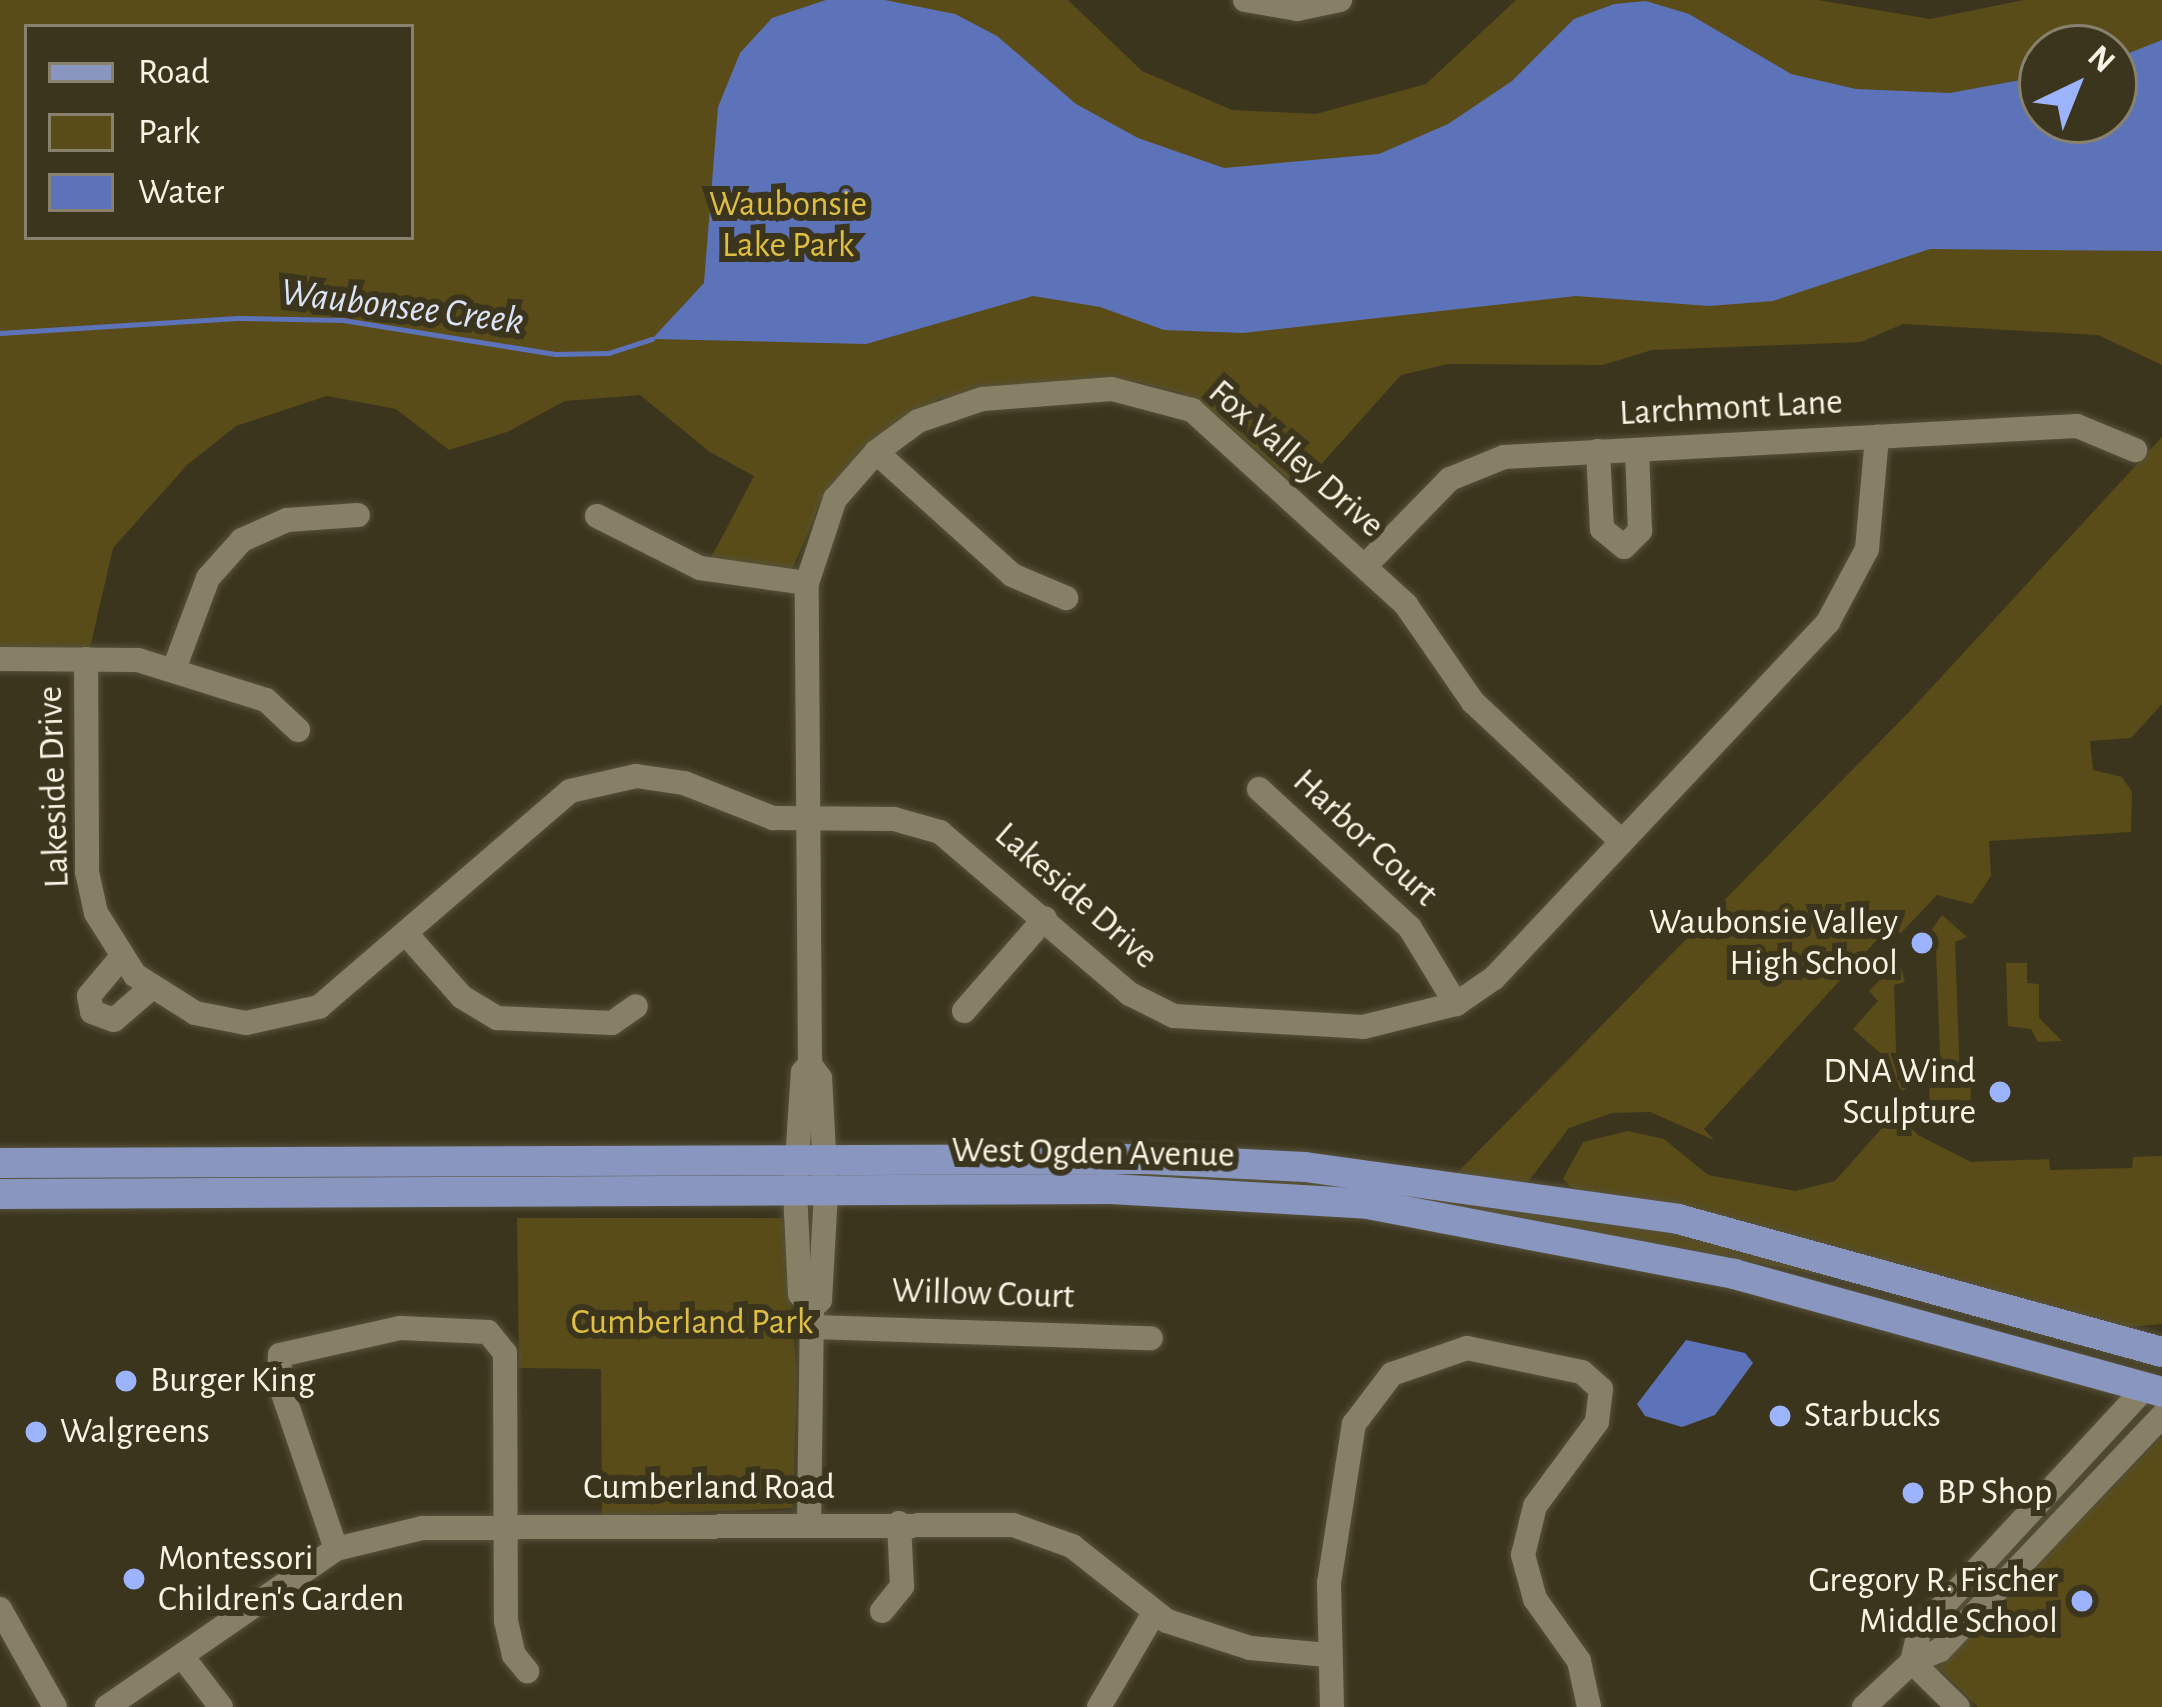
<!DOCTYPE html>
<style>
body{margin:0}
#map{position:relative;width:2162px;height:1707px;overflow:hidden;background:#3c351e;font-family:"Alegreya Sans",sans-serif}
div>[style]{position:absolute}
.green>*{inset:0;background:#594c18}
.water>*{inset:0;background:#5d73b9}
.stream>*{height:4.5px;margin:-2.25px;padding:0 2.25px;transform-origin:2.25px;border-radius:2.25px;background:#5d73b9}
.roads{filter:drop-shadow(0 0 3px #56513b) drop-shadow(0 0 3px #56513b)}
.minor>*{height:24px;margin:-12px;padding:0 12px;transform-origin:12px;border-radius:12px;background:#878066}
.major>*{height:30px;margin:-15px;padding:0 15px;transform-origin:15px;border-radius:15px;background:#8996bf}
.dots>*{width:33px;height:33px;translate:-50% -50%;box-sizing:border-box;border:6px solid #3c351e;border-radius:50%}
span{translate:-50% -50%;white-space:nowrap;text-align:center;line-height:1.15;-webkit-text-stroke:12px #3c351e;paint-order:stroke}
.park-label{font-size:36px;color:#debf44}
.street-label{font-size:36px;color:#f7f4e5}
.poi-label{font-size:36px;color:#f7f4e5}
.right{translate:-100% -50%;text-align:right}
.left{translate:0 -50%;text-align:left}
.water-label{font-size:39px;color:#dbe3f7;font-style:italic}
.legend{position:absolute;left:24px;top:24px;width:390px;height:216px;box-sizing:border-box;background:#3c351e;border:3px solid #87816e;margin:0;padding:15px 21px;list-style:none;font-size:36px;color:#f7f4e5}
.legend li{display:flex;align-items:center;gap:24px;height:60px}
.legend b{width:60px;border:3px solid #87816e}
.north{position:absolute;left:2018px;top:24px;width:120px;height:120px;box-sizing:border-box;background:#3c351e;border:3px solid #87816e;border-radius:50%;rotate:43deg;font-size:33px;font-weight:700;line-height:48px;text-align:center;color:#f7f4e5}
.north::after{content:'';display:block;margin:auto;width:42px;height:54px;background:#9cb4fd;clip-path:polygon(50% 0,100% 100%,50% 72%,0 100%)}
</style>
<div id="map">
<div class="green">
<i style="clip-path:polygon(evenodd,0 0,1068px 0,1142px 71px,1232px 110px,1316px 114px,1426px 84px,1516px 0,1818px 0,1930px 19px,2024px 0,2162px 0,2162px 365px,2098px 335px,1903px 324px,1861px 342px,1652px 350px,1603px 365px,1448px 364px,1401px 375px,1299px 489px,1217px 415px,1178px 392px,1132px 381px,1000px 385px,938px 399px,865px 445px,825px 493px,791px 572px,709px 562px,754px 476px,710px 452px,640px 395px,565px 401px,507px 432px,449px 450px,396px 409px,327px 396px,236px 426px,187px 465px,113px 548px,90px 648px,0 647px,0 0,27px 27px,411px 27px,411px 237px,27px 237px,27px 27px,0 0,2042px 48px,2114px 48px,2114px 120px,2042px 120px,2042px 48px)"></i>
<i style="clip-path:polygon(2162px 437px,2162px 704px,2131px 738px,2090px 741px,2093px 770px,2122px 777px,2132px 792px,2131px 832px,1989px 841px,1991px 876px,1972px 904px,1937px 895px,1901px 933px,1886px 930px,1704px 1129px,1714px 1140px,1650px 1112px,1612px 1113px,1569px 1128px,1527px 1183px,1455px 1175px,1910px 711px)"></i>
<i style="clip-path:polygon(1942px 915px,1967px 937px,1955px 942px,1960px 1080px,1971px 1080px,1970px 1120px,1963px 1128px,1940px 1121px,1929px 1101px,1930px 1082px,1941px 1080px,1936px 949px,1924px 940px)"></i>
<i style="clip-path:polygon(1899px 960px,1905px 982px,1894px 985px,1897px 1080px,1909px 1085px,1903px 1091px,1878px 1069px,1886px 1058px,1853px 1029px,1878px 1001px,1869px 991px)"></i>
<i style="clip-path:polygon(2006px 963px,2027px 963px,2027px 983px,2039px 984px,2039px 1018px,2062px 1041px,2038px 1042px,2031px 1029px,2008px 1026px)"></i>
<i style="clip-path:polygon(1886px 1104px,1918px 1135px,1971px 1162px,2049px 1159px,2050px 1170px,2132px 1168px,2133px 1157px,2162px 1156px,2162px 1324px,2118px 1328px,1572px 1188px,1563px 1179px,1583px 1142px,1628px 1131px,1664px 1139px,1708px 1175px,1795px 1191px,1835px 1181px,1890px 1119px)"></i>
<i style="clip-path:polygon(1064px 1171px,1213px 1172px,1594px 1213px,1837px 1271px,1836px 1278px,1418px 1198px)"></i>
<i style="clip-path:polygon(517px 1218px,783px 1218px,797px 1374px,793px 1508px,602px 1516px,601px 1369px,519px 1368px)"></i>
<i style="clip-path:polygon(2162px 1436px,2162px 1707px,1978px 1707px,1938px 1668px)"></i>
</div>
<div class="water">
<i style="clip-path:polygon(826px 0,885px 0,955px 14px,997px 36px,1076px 104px,1138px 138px,1224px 168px,1379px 154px,1448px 124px,1512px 81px,1574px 19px,1614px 4px,1646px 1px,1689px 14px,1791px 74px,1856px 89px,1950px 93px,2042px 76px,2042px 120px,2114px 120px,2114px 59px,2162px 40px,2162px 251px,1930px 249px,1773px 301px,1709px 306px,1576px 296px,1243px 333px,1164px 330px,1100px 307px,1033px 296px,866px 344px,652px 339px,704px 283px,718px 107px,740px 53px,772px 18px)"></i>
<i style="clip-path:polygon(1686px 1340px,1745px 1353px,1753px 1363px,1715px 1415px,1682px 1427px,1645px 1416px,1637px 1404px)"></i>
</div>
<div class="stream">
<i style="left:0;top:333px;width:237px;rotate:-3.6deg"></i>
<i style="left:237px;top:318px;width:106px;rotate:1.1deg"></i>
<i style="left:343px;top:320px;width:216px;rotate:9.1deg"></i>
<i style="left:556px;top:354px;width:53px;rotate:-1.1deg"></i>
<i style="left:609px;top:353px;width:45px;rotate:-18deg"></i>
</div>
<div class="roads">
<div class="minor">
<i style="left:1245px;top:0;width:53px;rotate:9.8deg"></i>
<i style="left:1297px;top:9px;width:44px;rotate:-11.8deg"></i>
<i style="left:1598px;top:451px;width:78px;rotate:87.1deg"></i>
<i style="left:1602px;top:529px;width:28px;rotate:39deg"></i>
<i style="left:1624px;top:547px;width:23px;rotate:-45deg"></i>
<i style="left:1640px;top:531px;width:81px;rotate:-92.1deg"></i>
<i style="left:876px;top:452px;width:183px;rotate:42.1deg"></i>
<i style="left:1012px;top:575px;width:59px;rotate:23.1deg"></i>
<i style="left:597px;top:516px;width:115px;rotate:26.8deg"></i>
<i style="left:700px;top:568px;width:108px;rotate:8deg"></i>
<i style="left:1365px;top:566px;width:122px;rotate:-45.7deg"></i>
<i style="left:1450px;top:479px;width:58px;rotate:-22.2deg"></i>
<i style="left:1504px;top:457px;width:574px;rotate:-3.1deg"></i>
<i style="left:2077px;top:426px;width:63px;rotate:22.5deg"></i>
<i style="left:0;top:659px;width:138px;rotate:0.4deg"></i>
<i style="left:138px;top:660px;width:134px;rotate:17.4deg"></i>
<i style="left:266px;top:700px;width:44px;rotate:43.2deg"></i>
<i style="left:86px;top:659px;width:213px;rotate:89.7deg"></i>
<i style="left:87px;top:872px;width:42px;rotate:77.6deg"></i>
<i style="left:96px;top:913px;width:73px;rotate:57.8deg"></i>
<i style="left:135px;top:975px;width:71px;rotate:32.3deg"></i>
<i style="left:195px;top:1013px;width:52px;rotate:11.1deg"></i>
<i style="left:246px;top:1023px;width:75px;rotate:-12.4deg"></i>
<i style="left:319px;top:1007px;width:331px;rotate:-40.7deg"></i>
<i style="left:570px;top:791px;width:68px;rotate:-12.8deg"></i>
<i style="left:636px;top:776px;width:49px;rotate:8.3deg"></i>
<i style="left:684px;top:783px;width:96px;rotate:21.5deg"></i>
<i style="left:773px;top:818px;width:121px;rotate:0.5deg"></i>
<i style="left:894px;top:819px;width:48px;rotate:15.8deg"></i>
<i style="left:940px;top:832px;width:250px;rotate:40.5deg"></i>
<i style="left:1130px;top:994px;width:49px;rotate:26.6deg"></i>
<i style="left:1174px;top:1016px;width:189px;rotate:3.3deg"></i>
<i style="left:1363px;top:1027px;width:96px;rotate:-13.9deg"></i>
<i style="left:1456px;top:1004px;width:46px;rotate:-34.4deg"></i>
<i style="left:1494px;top:978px;width:488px;rotate:-46.8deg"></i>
<i style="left:1828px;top:622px;width:83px;rotate:-61.9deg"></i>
<i style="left:1867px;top:549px;width:113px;rotate:-84.9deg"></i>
<i style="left:174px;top:669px;width:97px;rotate:-69.5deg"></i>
<i style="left:208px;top:578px;width:51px;rotate:-48.2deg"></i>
<i style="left:242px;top:540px;width:49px;rotate:-24deg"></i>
<i style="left:287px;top:520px;width:71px;rotate:-4deg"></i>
<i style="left:1259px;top:789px;width:205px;rotate:42.6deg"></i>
<i style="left:1410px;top:928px;width:89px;rotate:58.8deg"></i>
<i style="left:408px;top:936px;width:81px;rotate:48.5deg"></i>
<i style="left:462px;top:997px;width:41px;rotate:31deg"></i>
<i style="left:497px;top:1018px;width:115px;rotate:2.5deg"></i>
<i style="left:612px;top:1023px;width:29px;rotate:-35deg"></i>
<i style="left:120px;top:959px;width:48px;rotate:130deg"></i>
<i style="left:89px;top:996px;width:16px;rotate:79deg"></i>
<i style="left:92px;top:1012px;width:23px;rotate:20deg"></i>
<i style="left:114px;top:1020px;width:49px;rotate:-40.9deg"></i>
<i style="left:964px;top:1011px;width:123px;rotate:-48.9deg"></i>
<i style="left:812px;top:1308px;width:18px;rotate:-131deg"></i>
<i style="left:800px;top:1294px;width:103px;rotate:-92.8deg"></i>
<i style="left:795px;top:1191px;width:119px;rotate:-86.2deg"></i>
<i style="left:803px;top:1072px;width:11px;rotate:-49deg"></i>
<i style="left:810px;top:1064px;width:481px;rotate:-90.4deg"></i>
<i style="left:807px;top:583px;width:89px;rotate:-71.6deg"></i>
<i style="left:835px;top:499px;width:62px;rotate:-48.9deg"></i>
<i style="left:876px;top:452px;width:52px;rotate:-36.4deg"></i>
<i style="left:918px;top:421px;width:68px;rotate:-19deg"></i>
<i style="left:982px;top:399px;width:130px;rotate:-4.4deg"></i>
<i style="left:1112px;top:389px;width:83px;rotate:14.7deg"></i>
<i style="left:1192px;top:410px;width:290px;rotate:42.3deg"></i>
<i style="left:1406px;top:605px;width:118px;rotate:55.4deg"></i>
<i style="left:1473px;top:702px;width:204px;rotate:43.2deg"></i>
<i style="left:812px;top:1327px;width:339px;rotate:1.9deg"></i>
<i style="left:809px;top:1524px;width:216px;rotate:-89.2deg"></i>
<i style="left:812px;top:1308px;width:11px;rotate:-45deg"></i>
<i style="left:820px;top:1300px;width:109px;rotate:-86.8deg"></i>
<i style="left:826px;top:1191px;width:113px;rotate:-93deg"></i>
<i style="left:820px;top:1078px;width:17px;rotate:-126deg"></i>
<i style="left:336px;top:1549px;width:176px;rotate:-108.8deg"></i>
<i style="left:279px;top:1382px;width:27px;rotate:-88deg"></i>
<i style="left:280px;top:1355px;width:123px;rotate:-12.7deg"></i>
<i style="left:400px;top:1328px;width:88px;rotate:2.6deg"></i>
<i style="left:488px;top:1332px;width:27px;rotate:51deg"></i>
<i style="left:505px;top:1353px;width:268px;rotate:89.8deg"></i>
<i style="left:506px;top:1621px;width:35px;rotate:77deg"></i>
<i style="left:514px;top:1655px;width:21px;rotate:51deg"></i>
<i style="left:0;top:1609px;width:112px;rotate:60.7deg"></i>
<i style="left:882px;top:1611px;width:32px;rotate:-51deg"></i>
<i style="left:902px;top:1586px;width:63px;rotate:-92.7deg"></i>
<i style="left:182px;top:1656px;width:64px;rotate:52.6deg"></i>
<i style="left:1912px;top:1662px;width:31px;rotate:-77deg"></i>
<i style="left:1919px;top:1632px;width:334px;rotate:-47.2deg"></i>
<i style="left:1912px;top:1662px;width:64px;rotate:44.4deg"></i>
<i style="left:107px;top:1707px;width:278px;rotate:-34.6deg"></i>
<i style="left:336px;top:1549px;width:89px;rotate:-13.7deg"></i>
<i style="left:422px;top:1528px;width:591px;rotate:-0.29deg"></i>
<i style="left:1013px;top:1525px;width:63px;rotate:19.6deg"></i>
<i style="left:1072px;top:1546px;width:121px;rotate:38.3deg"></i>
<i style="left:1167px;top:1621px;width:87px;rotate:18deg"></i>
<i style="left:1250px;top:1648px;width:78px;rotate:5.1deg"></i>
<i style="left:1099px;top:1707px;width:109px;rotate:-59.7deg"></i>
<i style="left:1332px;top:1707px;width:124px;rotate:-91.4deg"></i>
<i style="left:1329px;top:1583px;width:161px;rotate:-81.1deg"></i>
<i style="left:1354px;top:1424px;width:63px;rotate:-52.8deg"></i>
<i style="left:1392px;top:1374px;width:79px;rotate:-19.1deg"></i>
<i style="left:1467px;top:1348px;width:117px;rotate:11.8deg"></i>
<i style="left:1582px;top:1372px;width:25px;rotate:42deg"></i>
<i style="left:1601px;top:1389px;width:33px;rotate:97deg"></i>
<i style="left:1597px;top:1422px;width:104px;rotate:126.4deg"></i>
<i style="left:1535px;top:1506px;width:50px;rotate:103.8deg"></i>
<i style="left:1523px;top:1555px;width:46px;rotate:74.7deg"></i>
<i style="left:1535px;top:1599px;width:76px;rotate:54.6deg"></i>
<i style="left:1579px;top:1661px;width:47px;rotate:77.7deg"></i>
<i style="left:1864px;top:1707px;width:66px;rotate:-43.2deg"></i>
<i style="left:1912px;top:1662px;width:30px;rotate:-23deg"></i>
<i style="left:1940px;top:1650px;width:323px;rotate:-46.5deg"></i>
</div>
<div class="major">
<i style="left:0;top:1163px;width:1146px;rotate:-0.2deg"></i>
<i style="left:1146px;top:1159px;width:159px;rotate:2.9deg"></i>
<i style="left:1305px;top:1167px;width:377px;rotate:7.9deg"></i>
<i style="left:1678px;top:1219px;width:502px;rotate:15.37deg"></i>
<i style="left:0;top:1194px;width:1111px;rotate:-0.26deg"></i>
<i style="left:1111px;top:1189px;width:257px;rotate:3.3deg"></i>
<i style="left:1368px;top:1204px;width:373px;rotate:10.8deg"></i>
<i style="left:1734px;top:1274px;width:444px;rotate:15.4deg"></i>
</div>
</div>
<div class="dots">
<i style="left:1922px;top:943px;background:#9cb4fd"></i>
<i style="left:2000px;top:1092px;background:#9cb4fd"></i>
<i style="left:126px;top:1381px;background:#9cb4fd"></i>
<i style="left:1780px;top:1416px;background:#9cb4fd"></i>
<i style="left:36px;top:1432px;background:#9cb4fd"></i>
<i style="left:1913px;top:1493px;background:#9cb4fd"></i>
<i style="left:134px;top:1579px;background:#9cb4fd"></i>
<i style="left:2082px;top:1601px;background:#9cb4fd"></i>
</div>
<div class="park-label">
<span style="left:788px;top:225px">Waubonsie<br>Lake Park</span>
<span style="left:692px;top:1323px">Cumberland Park</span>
</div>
<div class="street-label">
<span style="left:1731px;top:408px;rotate:-3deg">Larchmont Lane</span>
<span style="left:1296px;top:459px;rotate:41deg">Fox Valley Drive</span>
<span style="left:54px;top:787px;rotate:-92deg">Lakeside Drive</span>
<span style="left:1365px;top:838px;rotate:43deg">Harbor Court</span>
<span style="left:1076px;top:896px;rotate:41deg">Lakeside Drive</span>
<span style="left:1093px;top:1153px;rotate:1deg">West Ogden Avenue</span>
<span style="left:983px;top:1294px;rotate:2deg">Willow Court</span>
<span style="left:709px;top:1488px">Cumberland Road</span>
</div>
<div class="poi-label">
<span class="right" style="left:1898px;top:943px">Waubonsie Valley<br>High School</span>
<span class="right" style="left:1976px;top:1092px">DNA Wind<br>Sculpture</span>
<span class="left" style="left:150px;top:1381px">Burger King</span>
<span class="left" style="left:1804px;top:1416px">Starbucks</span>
<span class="left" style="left:60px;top:1432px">Walgreens</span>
<span class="left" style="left:1937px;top:1493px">BP Shop</span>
<span class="left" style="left:158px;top:1579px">Montessori<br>Children's Garden</span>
<span class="right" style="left:2058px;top:1601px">Gregory R. Fischer<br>Middle School</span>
</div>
<div class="water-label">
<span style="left:402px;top:308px;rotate:7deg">Waubonsee Creek</span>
</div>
<ul class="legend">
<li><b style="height:15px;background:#8996bf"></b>Road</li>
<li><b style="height:33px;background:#594c18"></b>Park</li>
<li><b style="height:33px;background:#5d73b9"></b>Water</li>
</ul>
<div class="north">N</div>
</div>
